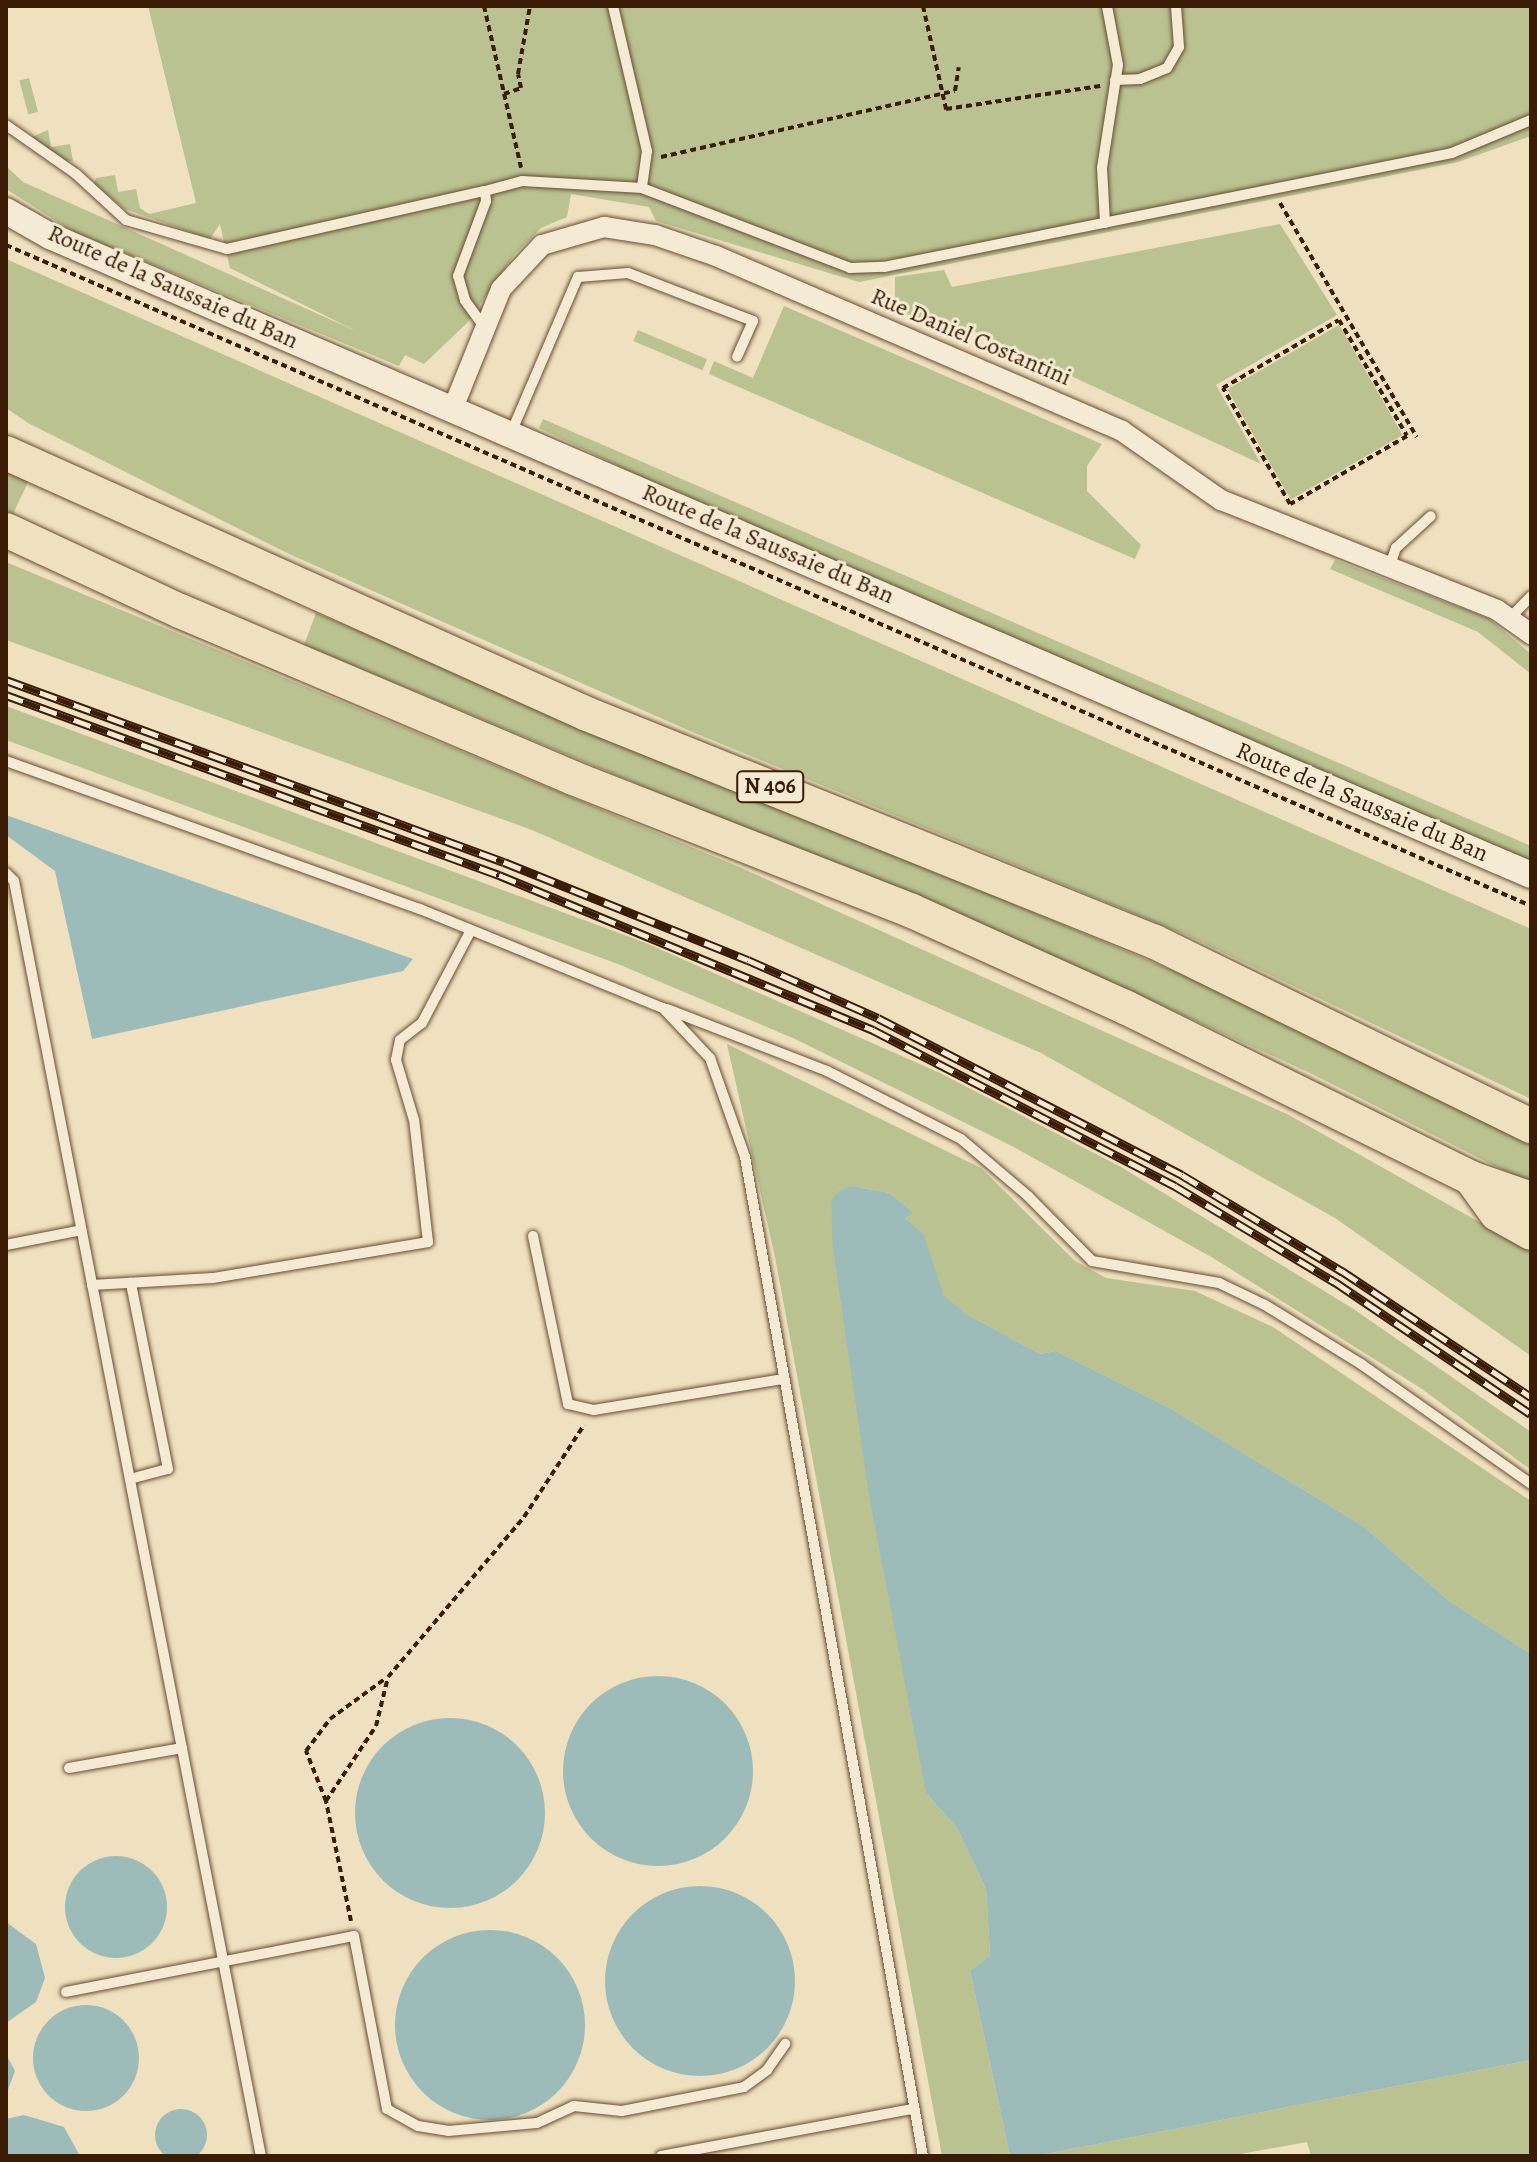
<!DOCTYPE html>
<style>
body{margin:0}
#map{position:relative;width:1537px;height:2162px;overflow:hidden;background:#efe0bf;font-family:Alegreya,serif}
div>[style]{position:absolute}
.green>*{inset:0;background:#bac291;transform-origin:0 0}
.water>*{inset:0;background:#9cbbb9}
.round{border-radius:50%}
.path>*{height:4px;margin-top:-2px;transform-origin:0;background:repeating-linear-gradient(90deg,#3b1c04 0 6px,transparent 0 10px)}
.roads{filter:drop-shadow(0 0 2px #684d33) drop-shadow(0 0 2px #684d33)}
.lane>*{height:10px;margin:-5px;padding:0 5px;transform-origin:5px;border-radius:5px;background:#f5ebd5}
.street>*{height:20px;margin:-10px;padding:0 10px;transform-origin:10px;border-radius:10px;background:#f5ebd5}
.secondary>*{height:26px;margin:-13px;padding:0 13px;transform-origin:13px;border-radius:13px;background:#f5ebd5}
.highway>*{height:34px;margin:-17px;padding:0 17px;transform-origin:17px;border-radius:17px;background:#efe0bf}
.rail>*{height:9px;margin-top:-4.5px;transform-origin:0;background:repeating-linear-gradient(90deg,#f5ebd5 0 18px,#3b1c04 0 36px);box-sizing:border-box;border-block:2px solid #3b1c04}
span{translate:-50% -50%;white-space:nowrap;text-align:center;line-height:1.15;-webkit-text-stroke:6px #f5ebd5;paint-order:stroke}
.shield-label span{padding:2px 6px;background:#f5ebd5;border:2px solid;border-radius:6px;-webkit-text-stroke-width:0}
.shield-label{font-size:22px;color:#3b1c04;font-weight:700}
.street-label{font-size:24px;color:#3b1c04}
.frame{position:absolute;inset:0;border:8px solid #3b1c04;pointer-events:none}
</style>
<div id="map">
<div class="green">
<i style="clip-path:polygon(148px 6px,1531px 6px,1531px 136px,1458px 162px,859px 282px,656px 221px,649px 207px,571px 194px,567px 217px,541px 228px,514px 255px,467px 323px,424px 364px,405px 355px,399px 366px,74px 232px,6px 189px,6px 166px,23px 182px,356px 331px,230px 268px,220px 224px,210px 239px,125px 209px,94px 184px,96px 178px,115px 175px,118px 192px,136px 189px,140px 208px,149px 214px,196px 203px)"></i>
<i style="left:29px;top:78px;width:35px;height:10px;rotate:75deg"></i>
<i style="clip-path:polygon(48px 130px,51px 147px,70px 144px,73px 161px,64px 161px,32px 137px)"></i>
<i style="clip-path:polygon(1280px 224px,1337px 315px,1216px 385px,1261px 464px,974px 331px,943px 329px,895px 309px,895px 277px,944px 270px,952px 287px)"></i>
<i style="clip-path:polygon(6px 259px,1531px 929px,1531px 1099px,1184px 934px,690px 731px,289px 554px,28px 423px,6px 408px)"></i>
<i style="clip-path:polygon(784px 306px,1102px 444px,1087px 466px,1087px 491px,1141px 545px,1135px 559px,709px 374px,714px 361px,753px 378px)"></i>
<i style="left:1339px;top:325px;width:127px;height:129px;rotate:60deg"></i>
<i style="left:638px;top:330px;width:75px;height:12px;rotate:23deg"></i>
<i style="clip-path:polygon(543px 419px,1531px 846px,1531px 861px,646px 479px,539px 428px)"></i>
<i style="clip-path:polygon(6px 468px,29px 480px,13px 514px,6px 510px)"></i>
<i style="clip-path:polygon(1335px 560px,1488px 618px,1531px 654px,1531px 674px,1478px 632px,1330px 569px)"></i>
<i style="clip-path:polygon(6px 562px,737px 866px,1289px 1115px,1531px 1251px,1531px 1356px,1335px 1218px,1041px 1053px,532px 830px,6px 640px)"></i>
<i style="clip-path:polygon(316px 613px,1289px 1019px,1531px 1140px,1531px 1184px,1310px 1073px,1082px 969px,304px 645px)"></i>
<i style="clip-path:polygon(6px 706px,646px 943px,940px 1073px,1121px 1167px,1352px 1308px,1531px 1432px,1531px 1470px,1422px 1389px,1213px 1258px,1012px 1146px,795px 1039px,618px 964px,6px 740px)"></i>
<i style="clip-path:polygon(727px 1044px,981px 1168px,1075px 1261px,1106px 1278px,1195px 1291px,1273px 1327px,1531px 1501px,1531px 1654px,1449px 1601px,1363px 1526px,1168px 1407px,1056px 1351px,1040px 1354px,965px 1313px,944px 1297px,924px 1236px,905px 1218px,914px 1213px,890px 1193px,853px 1186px,926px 1793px,957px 1828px,986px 1889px,990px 1955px,970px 1971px,1010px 2156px,942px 2156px,775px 1257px)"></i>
<i style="clip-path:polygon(1531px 2060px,1531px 2156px,1311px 2156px,1307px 2142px,1229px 2156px,1035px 2156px)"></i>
</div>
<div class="water">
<i style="clip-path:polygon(6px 815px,413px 959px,403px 971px,92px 1039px,55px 871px,6px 835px)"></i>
<i style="clip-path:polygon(853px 1186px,890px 1193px,914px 1213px,905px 1218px,924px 1235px,944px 1296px,965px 1313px,1040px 1354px,1056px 1351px,1168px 1407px,1363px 1526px,1449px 1601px,1531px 1654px,1531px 2060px,1035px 2156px,1010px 2156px,970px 1971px,990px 1955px,986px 1889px,957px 1828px,926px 1793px,869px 1495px,833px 1248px,831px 1201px,839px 1191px)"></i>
<i class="round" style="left:563px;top:1676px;width:190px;height:190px"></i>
<i class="round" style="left:355px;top:1718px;width:190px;height:190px"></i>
<i class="round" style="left:65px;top:1856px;width:102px;height:102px"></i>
<i class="round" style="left:605px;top:1886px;width:190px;height:190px"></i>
<i style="clip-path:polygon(6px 1922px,36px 1944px,45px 1978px,36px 2002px,6px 2023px)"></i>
<i class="round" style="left:395px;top:1930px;width:190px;height:190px"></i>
<i class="round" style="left:33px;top:2005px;width:106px;height:106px"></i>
<i style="clip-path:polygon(6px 2054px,15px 2071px,6px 2095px)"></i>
<i class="round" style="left:155px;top:2109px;width:52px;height:52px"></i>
<i style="clip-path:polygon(24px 2115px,64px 2127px,80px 2156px,6px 2156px,6px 2119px)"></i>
</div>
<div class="path">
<i style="left:484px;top:6px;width:166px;rotate:77.1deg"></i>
<i style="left:923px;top:6px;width:106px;rotate:77.4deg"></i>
<i style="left:946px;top:109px;width:156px;rotate:-8.5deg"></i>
<i style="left:504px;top:94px;width:18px;rotate:-19deg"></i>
<i style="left:521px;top:88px;width:14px;rotate:-102deg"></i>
<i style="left:518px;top:74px;width:69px;rotate:-80deg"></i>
<i style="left:661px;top:157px;width:301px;rotate:-12.7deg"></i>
<i style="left:955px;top:91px;width:24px;rotate:-81deg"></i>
<i style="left:1280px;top:203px;width:271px;rotate:59.7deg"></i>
<i style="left:6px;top:245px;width:1662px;rotate:23.43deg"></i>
<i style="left:1339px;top:320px;width:134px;rotate:59.6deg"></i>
<i style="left:1407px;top:436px;width:135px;rotate:149.8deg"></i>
<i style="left:1290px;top:504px;width:134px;rotate:-120deg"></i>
<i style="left:1223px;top:388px;width:134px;rotate:-30.4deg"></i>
<i style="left:326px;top:1801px;width:54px;rotate:-111.8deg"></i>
<i style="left:306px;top:1751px;width:40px;rotate:-53deg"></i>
<i style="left:330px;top:1719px;width:69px;rotate:-36.2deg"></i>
<i style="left:351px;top:1921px;width:123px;rotate:-101.8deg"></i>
<i style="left:326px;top:1801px;width:90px;rotate:-56.3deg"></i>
<i style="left:376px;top:1726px;width:50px;rotate:-76.2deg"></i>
<i style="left:388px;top:1677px;width:210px;rotate:-49.6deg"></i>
<i style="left:524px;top:1517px;width:110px;rotate:-56.9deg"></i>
</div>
<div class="roads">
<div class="lane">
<i style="left:613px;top:6px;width:149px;rotate:76.8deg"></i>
<i style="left:647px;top:151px;width:37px;rotate:98deg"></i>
<i style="left:1115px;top:80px;width:25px;rotate:-2deg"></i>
<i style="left:1140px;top:79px;width:29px;rotate:-22deg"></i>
<i style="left:1167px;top:68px;width:24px;rotate:-60deg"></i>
<i style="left:1179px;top:47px;width:41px;rotate:-94.2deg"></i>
<i style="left:6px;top:125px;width:85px;rotate:35deg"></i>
<i style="left:76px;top:174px;width:68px;rotate:42.6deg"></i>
<i style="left:126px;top:220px;width:105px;rotate:16deg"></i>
<i style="left:227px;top:249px;width:264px;rotate:-12.7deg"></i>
<i style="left:1105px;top:223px;width:55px;rotate:-93.1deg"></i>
<i style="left:1102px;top:168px;width:104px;rotate:-81.2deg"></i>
<i style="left:1118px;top:65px;width:60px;rotate:-100.6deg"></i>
<i style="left:485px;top:328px;width:34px;rotate:-126deg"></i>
<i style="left:465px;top:300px;width:25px;rotate:-106deg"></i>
<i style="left:458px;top:276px;width:80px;rotate:-69.5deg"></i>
<i style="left:486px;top:201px;width:10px;rotate:-96deg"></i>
<i style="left:485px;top:191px;width:39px;rotate:-15deg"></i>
<i style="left:523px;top:181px;width:119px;rotate:3.4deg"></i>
<i style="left:642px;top:188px;width:223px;rotate:21deg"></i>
<i style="left:850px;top:268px;width:34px;rotate:-2deg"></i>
<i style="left:884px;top:267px;width:579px;rotate:-11.35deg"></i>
<i style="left:1452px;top:153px;width:86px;rotate:-22.7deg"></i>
<i style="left:511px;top:433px;width:170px;rotate:-66.8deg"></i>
<i style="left:578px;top:277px;width:50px;rotate:-4.6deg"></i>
<i style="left:628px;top:273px;width:134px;rotate:21deg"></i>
<i style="left:753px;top:321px;width:39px;rotate:114deg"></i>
<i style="left:1389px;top:569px;width:22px;rotate:-72deg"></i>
<i style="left:1396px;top:548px;width:47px;rotate:-42.4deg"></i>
<i style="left:1510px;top:618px;width:30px;rotate:-46deg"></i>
<i style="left:6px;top:761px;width:440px;rotate:19.7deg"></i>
<i style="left:420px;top:909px;width:262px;rotate:22.2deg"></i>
<i style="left:663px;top:1008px;width:69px;rotate:46.8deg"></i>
<i style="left:710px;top:1058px;width:105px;rotate:70.5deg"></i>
<i style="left:745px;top:1157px;width:1015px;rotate:79.9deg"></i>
<i style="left:6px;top:873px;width:11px;rotate:45deg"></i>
<i style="left:14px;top:881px;width:1299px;rotate:79.04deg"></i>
<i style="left:667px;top:1009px;width:172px;rotate:21.2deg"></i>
<i style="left:827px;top:1071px;width:150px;rotate:26.9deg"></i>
<i style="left:961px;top:1139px;width:88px;rotate:40.4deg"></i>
<i style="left:1028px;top:1196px;width:91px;rotate:45.4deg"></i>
<i style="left:1092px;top:1261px;width:129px;rotate:9.8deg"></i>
<i style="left:1219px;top:1283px;width:51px;rotate:25.6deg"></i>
<i style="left:1265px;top:1305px;width:113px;rotate:31.6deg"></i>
<i style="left:1361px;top:1364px;width:208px;rotate:35.2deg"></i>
<i style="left:533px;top:1236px;width:172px;rotate:78.2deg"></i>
<i style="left:568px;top:1404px;width:27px;rotate:13deg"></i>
<i style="left:594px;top:1410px;width:192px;rotate:-9.3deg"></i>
<i style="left:6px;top:1245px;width:77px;rotate:-11.2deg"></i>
<i style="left:92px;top:1285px;width:121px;rotate:-3.3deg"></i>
<i style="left:213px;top:1278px;width:218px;rotate:-9.5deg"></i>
<i style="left:428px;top:1242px;width:123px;rotate:-96.5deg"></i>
<i style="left:414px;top:1120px;width:63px;rotate:-106.7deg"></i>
<i style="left:396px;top:1060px;width:20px;rotate:-79deg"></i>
<i style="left:400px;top:1040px;width:28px;rotate:-38deg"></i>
<i style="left:422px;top:1023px;width:105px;rotate:-62.2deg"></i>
<i style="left:130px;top:1479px;width:39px;rotate:-15deg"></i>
<i style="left:168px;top:1469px;width:190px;rotate:-101.3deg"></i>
<i style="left:69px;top:1768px;width:115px;rotate:-10deg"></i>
<i style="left:66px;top:1992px;width:293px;rotate:-11deg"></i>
<i style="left:354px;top:1936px;width:176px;rotate:79.2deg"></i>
<i style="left:387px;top:2109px;width:35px;rotate:29deg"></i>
<i style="left:418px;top:2126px;width:30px;rotate:9deg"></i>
<i style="left:448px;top:2131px;width:89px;rotate:-5.1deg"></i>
<i style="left:537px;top:2123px;width:41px;rotate:-24.7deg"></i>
<i style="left:574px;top:2106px;width:48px;rotate:5.9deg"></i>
<i style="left:622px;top:2111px;width:124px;rotate:-11.1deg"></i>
<i style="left:744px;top:2087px;width:29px;rotate:-36deg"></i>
<i style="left:767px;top:2070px;width:32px;rotate:-55deg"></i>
<i style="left:661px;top:2156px;width:256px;rotate:-10.6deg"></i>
</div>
<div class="street">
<i style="left:453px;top:408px;width:128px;rotate:-68deg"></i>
<i style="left:501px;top:289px;width:60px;rotate:-47deg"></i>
<i style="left:542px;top:245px;width:65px;rotate:-16.2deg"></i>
<i style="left:604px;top:227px;width:52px;rotate:8.9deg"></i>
<i style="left:655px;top:235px;width:65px;rotate:19deg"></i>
<i style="left:716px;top:256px;width:442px;rotate:23.3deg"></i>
<i style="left:1122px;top:431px;width:121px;rotate:34.9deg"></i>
<i style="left:1221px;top:500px;width:297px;rotate:21.7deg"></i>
<i style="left:1497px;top:610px;width:42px;rotate:35.2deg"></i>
</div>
<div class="secondary">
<i style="left:6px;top:211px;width:51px;rotate:29.6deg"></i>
<i style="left:50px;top:236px;width:1613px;rotate:23.34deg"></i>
</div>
<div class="highway">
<i style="left:6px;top:453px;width:637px;rotate:24.19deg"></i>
<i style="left:587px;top:714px;width:612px;rotate:21.87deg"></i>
<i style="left:1155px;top:942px;width:419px;rotate:26.1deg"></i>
<i style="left:6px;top:530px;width:192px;rotate:25deg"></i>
<i style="left:180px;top:611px;width:427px;rotate:23deg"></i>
<i style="left:573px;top:778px;width:364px;rotate:21.4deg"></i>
<i style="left:912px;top:911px;width:234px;rotate:24.3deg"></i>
<i style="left:1125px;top:1007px;width:386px;rotate:26.3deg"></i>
<i style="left:1471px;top:1178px;width:64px;rotate:19.3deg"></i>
<i style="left:1471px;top:1178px;width:44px;rotate:54.2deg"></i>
<i style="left:1497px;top:1214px;width:39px;rotate:29deg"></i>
</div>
</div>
<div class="rail">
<i style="left:6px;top:680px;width:530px;rotate:20.08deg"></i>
<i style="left:504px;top:862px;width:263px;rotate:21.9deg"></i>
<i style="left:748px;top:960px;width:142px;rotate:24deg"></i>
<i style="left:878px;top:1018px;width:342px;rotate:27.3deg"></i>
<i style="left:1182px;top:1175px;width:187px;rotate:31deg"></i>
<i style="left:1342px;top:1271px;width:227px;rotate:33.7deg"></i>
<i style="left:6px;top:695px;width:525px;rotate:20.06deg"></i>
<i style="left:499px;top:875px;width:405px;rotate:22.5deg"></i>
<i style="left:873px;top:1030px;width:340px;rotate:27.3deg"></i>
<i style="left:1175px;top:1186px;width:187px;rotate:31deg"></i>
<i style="left:1335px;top:1282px;width:236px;rotate:34deg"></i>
</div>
<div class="shield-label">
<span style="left:770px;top:787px">N 406</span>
</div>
<div class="street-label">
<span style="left:173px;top:287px;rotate:24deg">Route de la Saussaie du Ban</span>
<span style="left:971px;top:337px;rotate:23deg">Rue Daniel Costantini</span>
<span style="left:768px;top:544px;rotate:23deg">Route de la Saussaie du Ban</span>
<span style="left:1362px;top:802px;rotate:23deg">Route de la Saussaie du Ban</span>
</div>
<div class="frame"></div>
</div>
